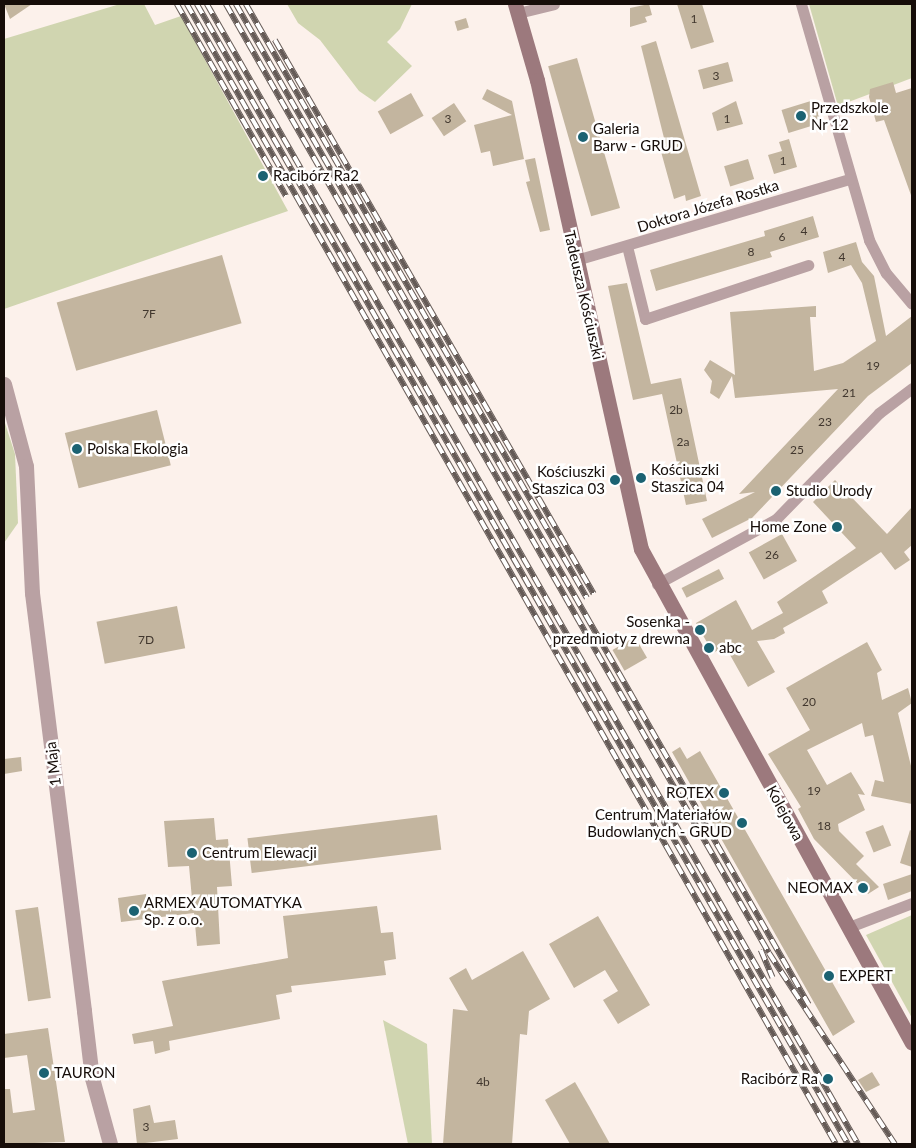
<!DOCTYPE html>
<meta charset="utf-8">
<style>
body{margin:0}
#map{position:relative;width:916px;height:1148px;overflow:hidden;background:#fcf1eb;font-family:Lato,sans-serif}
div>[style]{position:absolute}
.green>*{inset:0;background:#d0d5b0}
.building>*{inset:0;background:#c3b59f;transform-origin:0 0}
.minor>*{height:11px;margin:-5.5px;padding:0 5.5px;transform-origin:5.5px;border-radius:5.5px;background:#b9a1a3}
.tertiary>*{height:15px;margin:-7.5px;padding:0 7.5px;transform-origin:7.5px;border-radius:7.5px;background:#b9a1a3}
.secondary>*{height:15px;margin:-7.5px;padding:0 7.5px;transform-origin:7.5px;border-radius:7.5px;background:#9c797d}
.rail>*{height:5.5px;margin-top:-2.75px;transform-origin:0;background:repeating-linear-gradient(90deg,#fff 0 11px,#655b57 0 22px);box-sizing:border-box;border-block:1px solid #655b57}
.dots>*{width:14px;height:14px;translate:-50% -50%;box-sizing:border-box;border:2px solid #fff;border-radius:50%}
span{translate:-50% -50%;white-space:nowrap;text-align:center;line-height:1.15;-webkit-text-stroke:5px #fff;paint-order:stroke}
.number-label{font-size:12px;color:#41372e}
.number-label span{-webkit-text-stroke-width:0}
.poi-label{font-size:15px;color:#160d09}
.left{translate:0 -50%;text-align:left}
.right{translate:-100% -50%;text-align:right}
.street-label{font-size:15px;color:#160d09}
.frame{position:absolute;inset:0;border:5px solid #160d09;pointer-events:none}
</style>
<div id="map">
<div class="green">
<i style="clip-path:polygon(120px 4px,144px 4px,155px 25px,181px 16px,288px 211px,4px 309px,4px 39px)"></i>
<i style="clip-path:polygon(287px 4px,412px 4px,400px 29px,387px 42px,412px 66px,375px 102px,359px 91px,320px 40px,298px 23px)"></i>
<i style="clip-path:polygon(809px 4px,912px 4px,912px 78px,838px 106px)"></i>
<i style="clip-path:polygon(4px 420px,15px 454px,18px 523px,4px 543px)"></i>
<i style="clip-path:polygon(912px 915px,912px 1018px,866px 935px)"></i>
<i style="clip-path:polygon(383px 1020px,427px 1044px,432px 1144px,408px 1144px)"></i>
</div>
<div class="building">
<i style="clip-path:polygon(4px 4px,32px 4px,10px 19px)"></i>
<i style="clip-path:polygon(649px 4px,652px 15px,645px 17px,647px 22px,630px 27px,630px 8px)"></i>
<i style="clip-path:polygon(677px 4px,702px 4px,714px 42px,691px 49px)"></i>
<i style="left:466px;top:18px;width:10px;height:12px;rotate:73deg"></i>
<i style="clip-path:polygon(656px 41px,701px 196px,686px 201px,685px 195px,674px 199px,660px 148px,666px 146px,641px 46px)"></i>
<i style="left:577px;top:58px;width:156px;height:30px;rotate:74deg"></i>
<i style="left:728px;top:62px;width:20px;height:31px;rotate:75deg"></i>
<i style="clip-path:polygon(893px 82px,896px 93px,912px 88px,912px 198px,884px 120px,876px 122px,869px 97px,870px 89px)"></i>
<i style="clip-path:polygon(487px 89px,512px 101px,524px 159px,493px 166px,490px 151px,481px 153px,474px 125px,512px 115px,482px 99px)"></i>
<i style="left:411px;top:93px;width:26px;height:38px;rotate:61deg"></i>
<i style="left:814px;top:100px;width:24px;height:34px;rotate:73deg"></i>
<i style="clip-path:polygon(736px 101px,743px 124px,717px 131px,712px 113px)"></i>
<i style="left:454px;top:103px;width:22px;height:27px;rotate:56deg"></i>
<i style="clip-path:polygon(789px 139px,797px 167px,774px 174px,768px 155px,782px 151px,779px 142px)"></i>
<i style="clip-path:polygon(535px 158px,550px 230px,540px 232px,526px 182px,530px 181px,525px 160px)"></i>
<i style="left:748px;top:159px;width:21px;height:25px;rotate:73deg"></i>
<i style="clip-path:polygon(813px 216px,819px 237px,770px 252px,772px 257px,656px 291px,650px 270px,765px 236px,764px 231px)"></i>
<i style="clip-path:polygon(856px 242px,862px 262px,874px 276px,886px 336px,912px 316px,912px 363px,868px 396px,752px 518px,712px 538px,702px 519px,755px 492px,739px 494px,838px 389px,735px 398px,732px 376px,719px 399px,710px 393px,712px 381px,704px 370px,710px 360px,735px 375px,730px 312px,816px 306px,816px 317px,810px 317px,814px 371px,843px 363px,876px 341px,862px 283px,851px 265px,828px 273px,823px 252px)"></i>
<i style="left:222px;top:255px;width:71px;height:172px;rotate:74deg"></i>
<i style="clip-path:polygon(627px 283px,651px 384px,681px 378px,707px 501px,686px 505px,662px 394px,633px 400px,608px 286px)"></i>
<i style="left:157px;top:410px;width:57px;height:95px;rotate:76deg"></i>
<i style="clip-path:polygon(835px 480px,887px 534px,912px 507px,912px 545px,904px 552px,910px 560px,895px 570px,881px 552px,822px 591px,828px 603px,783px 628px,785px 633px,774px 639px,757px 641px,775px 672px,748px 687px,725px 646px,713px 653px,696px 623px,736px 600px,752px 630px,783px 613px,777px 602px,856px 548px,813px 502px)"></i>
<i style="left:782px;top:534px;width:31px;height:38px;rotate:61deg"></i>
<i style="left:719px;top:569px;width:11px;height:42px;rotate:63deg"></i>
<i style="left:177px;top:606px;width:43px;height:82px;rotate:79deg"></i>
<i style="left:635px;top:637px;width:24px;height:26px;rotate:60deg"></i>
<i style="clip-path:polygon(867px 642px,882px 670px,877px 673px,882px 700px,908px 688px,912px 703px,898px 713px,912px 770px,912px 804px,871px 796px,875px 780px,884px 782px,873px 735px,865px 737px,862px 723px,807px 750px,827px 785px,851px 772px,865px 795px,858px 794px,865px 810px,838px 824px,839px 831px,864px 856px,856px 864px,879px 887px,868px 894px,814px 839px,798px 809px,801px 807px,768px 754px,810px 730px,786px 688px)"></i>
<i style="clip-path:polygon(680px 747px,687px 759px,700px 751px,855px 1022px,833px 1036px,672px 752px)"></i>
<i style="clip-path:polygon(21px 757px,22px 771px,4px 774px,4px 759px)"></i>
<i style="left:437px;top:815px;width:35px;height:191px;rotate:83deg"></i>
<i style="clip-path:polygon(214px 818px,216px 840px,228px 839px,232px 886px,217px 887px,220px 944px,197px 946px,194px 913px,121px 922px,118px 898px,146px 894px,148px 903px,192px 899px,189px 866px,168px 867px,164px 821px)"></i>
<i style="left:883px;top:825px;width:22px;height:19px;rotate:68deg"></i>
<i style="clip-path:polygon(910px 830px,912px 831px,912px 867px,900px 863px)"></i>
<i style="clip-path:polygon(912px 874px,912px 891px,888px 900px,883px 884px)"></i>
<i style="clip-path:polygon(377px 906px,381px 933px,393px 932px,396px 959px,384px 961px,386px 975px,291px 986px,292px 992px,276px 995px,280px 1019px,169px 1041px,170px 1050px,155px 1054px,153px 1041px,134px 1044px,132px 1034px,173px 1026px,162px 981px,288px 958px,283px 916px)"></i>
<i style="left:38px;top:907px;width:92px;height:23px;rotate:82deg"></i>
<i style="clip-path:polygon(598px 916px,650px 1005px,618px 1024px,603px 1000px,618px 991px,605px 970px,574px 988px,549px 944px)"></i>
<i style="clip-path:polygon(523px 951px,550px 999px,529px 1011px,527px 1035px,520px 1034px,512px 1144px,443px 1144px,453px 1009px,468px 1011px,449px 978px,466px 968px,472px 980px)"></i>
<i style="clip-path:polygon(48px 1028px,65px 1142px,4px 1144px,4px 1089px,10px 1089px,13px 1113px,35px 1110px,27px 1055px,4px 1058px,4px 1034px)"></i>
<i style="clip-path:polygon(872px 1072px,880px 1085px,866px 1092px,858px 1080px)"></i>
<i style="clip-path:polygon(575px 1082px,590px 1108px,610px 1144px,570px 1144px,545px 1100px)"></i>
<i style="clip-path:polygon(150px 1105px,154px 1123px,175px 1120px,178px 1139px,137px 1144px,133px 1109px)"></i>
</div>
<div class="minor">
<i style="left:801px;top:4px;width:246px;rotate:73.9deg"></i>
<i style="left:869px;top:240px;width:37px;rotate:63deg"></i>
<i style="left:886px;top:273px;width:40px;rotate:50deg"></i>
<i style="left:518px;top:13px;width:37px;rotate:-14deg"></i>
<i style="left:627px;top:246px;width:75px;rotate:76.1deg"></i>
<i style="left:645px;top:319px;width:172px;rotate:-18.3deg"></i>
<i style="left:576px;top:260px;width:285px;rotate:-16.5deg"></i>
<i style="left:657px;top:584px;width:136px;rotate:-28.6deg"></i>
<i style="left:776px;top:519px;width:148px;rotate:-45.8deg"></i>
<i style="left:879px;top:413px;width:41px;rotate:-37.1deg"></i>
<i style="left:849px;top:927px;width:67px;rotate:-20.9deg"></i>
</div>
<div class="tertiary">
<i style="left:4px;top:384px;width:85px;rotate:75deg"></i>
<i style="left:26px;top:466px;width:127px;rotate:87.3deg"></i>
<i style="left:32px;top:593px;width:421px;rotate:82.9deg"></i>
<i style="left:84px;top:1011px;width:67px;rotate:83.2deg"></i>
<i style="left:92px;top:1078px;width:68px;rotate:74.7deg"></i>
</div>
<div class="secondary">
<i style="left:515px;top:4px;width:79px;rotate:73.9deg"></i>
<i style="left:537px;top:80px;width:480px;rotate:77.5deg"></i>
<i style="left:641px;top:549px;width:563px;rotate:61.25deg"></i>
</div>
<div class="rail">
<i style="left:177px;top:4px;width:221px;rotate:60.4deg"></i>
<i style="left:187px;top:4px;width:1312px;rotate:60.35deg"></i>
<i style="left:197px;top:4px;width:1313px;rotate:60.27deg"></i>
<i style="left:207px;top:4px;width:1313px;rotate:60.27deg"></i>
<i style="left:226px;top:4px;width:1093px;rotate:60.22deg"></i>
<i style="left:769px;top:953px;width:229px;rotate:56.6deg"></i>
<i style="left:236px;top:4px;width:1153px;rotate:60.21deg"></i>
<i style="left:246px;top:4px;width:685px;rotate:60.14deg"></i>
<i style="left:275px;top:40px;width:639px;rotate:60.07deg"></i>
<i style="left:761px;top:950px;width:30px;rotate:67deg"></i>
</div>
<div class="dots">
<i style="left:801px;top:116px;background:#1b6272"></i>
<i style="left:583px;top:137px;background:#1b6272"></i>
<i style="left:263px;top:176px;background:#1b6272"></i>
<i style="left:77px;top:449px;background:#1b6272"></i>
<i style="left:641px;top:478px;background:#1b6272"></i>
<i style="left:615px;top:480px;background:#1b6272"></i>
<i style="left:776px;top:491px;background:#1b6272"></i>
<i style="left:837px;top:527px;background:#1b6272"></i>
<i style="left:700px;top:630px;background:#1b6272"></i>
<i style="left:709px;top:648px;background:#1b6272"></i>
<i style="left:724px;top:793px;background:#1b6272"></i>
<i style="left:742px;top:823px;background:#1b6272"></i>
<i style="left:192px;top:853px;background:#1b6272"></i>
<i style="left:863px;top:888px;background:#1b6272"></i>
<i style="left:134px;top:911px;background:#1b6272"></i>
<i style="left:829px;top:976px;background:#1b6272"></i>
<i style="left:44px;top:1073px;background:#1b6272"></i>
<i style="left:828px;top:1079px;background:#1b6272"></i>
</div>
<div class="number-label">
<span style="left:694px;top:19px">1</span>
<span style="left:716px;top:76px">3</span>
<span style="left:448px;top:119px">3</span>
<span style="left:727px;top:119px">1</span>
<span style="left:783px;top:161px">1</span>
<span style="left:804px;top:231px">4</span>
<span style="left:782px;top:237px">6</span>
<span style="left:751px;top:252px">8</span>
<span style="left:842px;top:257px">4</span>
<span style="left:149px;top:314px">7F</span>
<span style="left:873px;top:366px">19</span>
<span style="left:849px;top:393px">21</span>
<span style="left:676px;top:410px">2b</span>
<span style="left:825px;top:422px">23</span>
<span style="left:683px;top:442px">2a</span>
<span style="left:797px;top:450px">25</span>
<span style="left:772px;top:555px">26</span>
<span style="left:146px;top:640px">7D</span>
<span style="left:809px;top:702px">20</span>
<span style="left:814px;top:791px">19</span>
<span style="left:824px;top:826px">18</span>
<span style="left:483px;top:1082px">4b</span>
<span style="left:146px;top:1127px">3</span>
</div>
<div class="poi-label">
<span class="left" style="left:811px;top:116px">Przedszkole<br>Nr 12</span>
<span class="left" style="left:593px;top:137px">Galeria<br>Barw - GRUD</span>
<span class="left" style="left:273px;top:176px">Racibórz Ra2</span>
<span class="left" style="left:87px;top:449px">Polska Ekologia</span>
<span class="left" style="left:651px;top:478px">Kościuszki<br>Staszica 04</span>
<span class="right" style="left:605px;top:480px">Kościuszki<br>Staszica 03</span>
<span class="left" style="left:786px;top:491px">Studio Urody</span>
<span class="right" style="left:827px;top:527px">Home Zone</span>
<span class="right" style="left:690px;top:630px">Sosenka -<br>przedmioty z drewna</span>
<span class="left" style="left:719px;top:648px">abc</span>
<span class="right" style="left:714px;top:793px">ROTEX</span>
<span class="right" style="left:732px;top:823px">Centrum Materiałów<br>Budowlanych - GRUD</span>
<span class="left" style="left:202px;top:853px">Centrum Elewacji</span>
<span class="right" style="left:853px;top:888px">NEOMAX</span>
<span class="left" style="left:144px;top:911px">ARMEX AUTOMATYKA<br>Sp. z o.o.</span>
<span class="left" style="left:839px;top:976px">EXPERT</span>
<span class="left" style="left:54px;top:1073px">TAURON</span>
<span class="right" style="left:818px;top:1079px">Racibórz Ra</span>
</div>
<div class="street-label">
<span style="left:708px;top:206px;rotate:-17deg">Doktora Józefa Rostka</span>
<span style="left:584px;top:295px;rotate:77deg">Tadeusza Kościuszki</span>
<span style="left:53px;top:764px;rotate:-97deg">1 Maja</span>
<span style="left:785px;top:813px;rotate:61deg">Kolejowa</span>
</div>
<div class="frame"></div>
</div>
